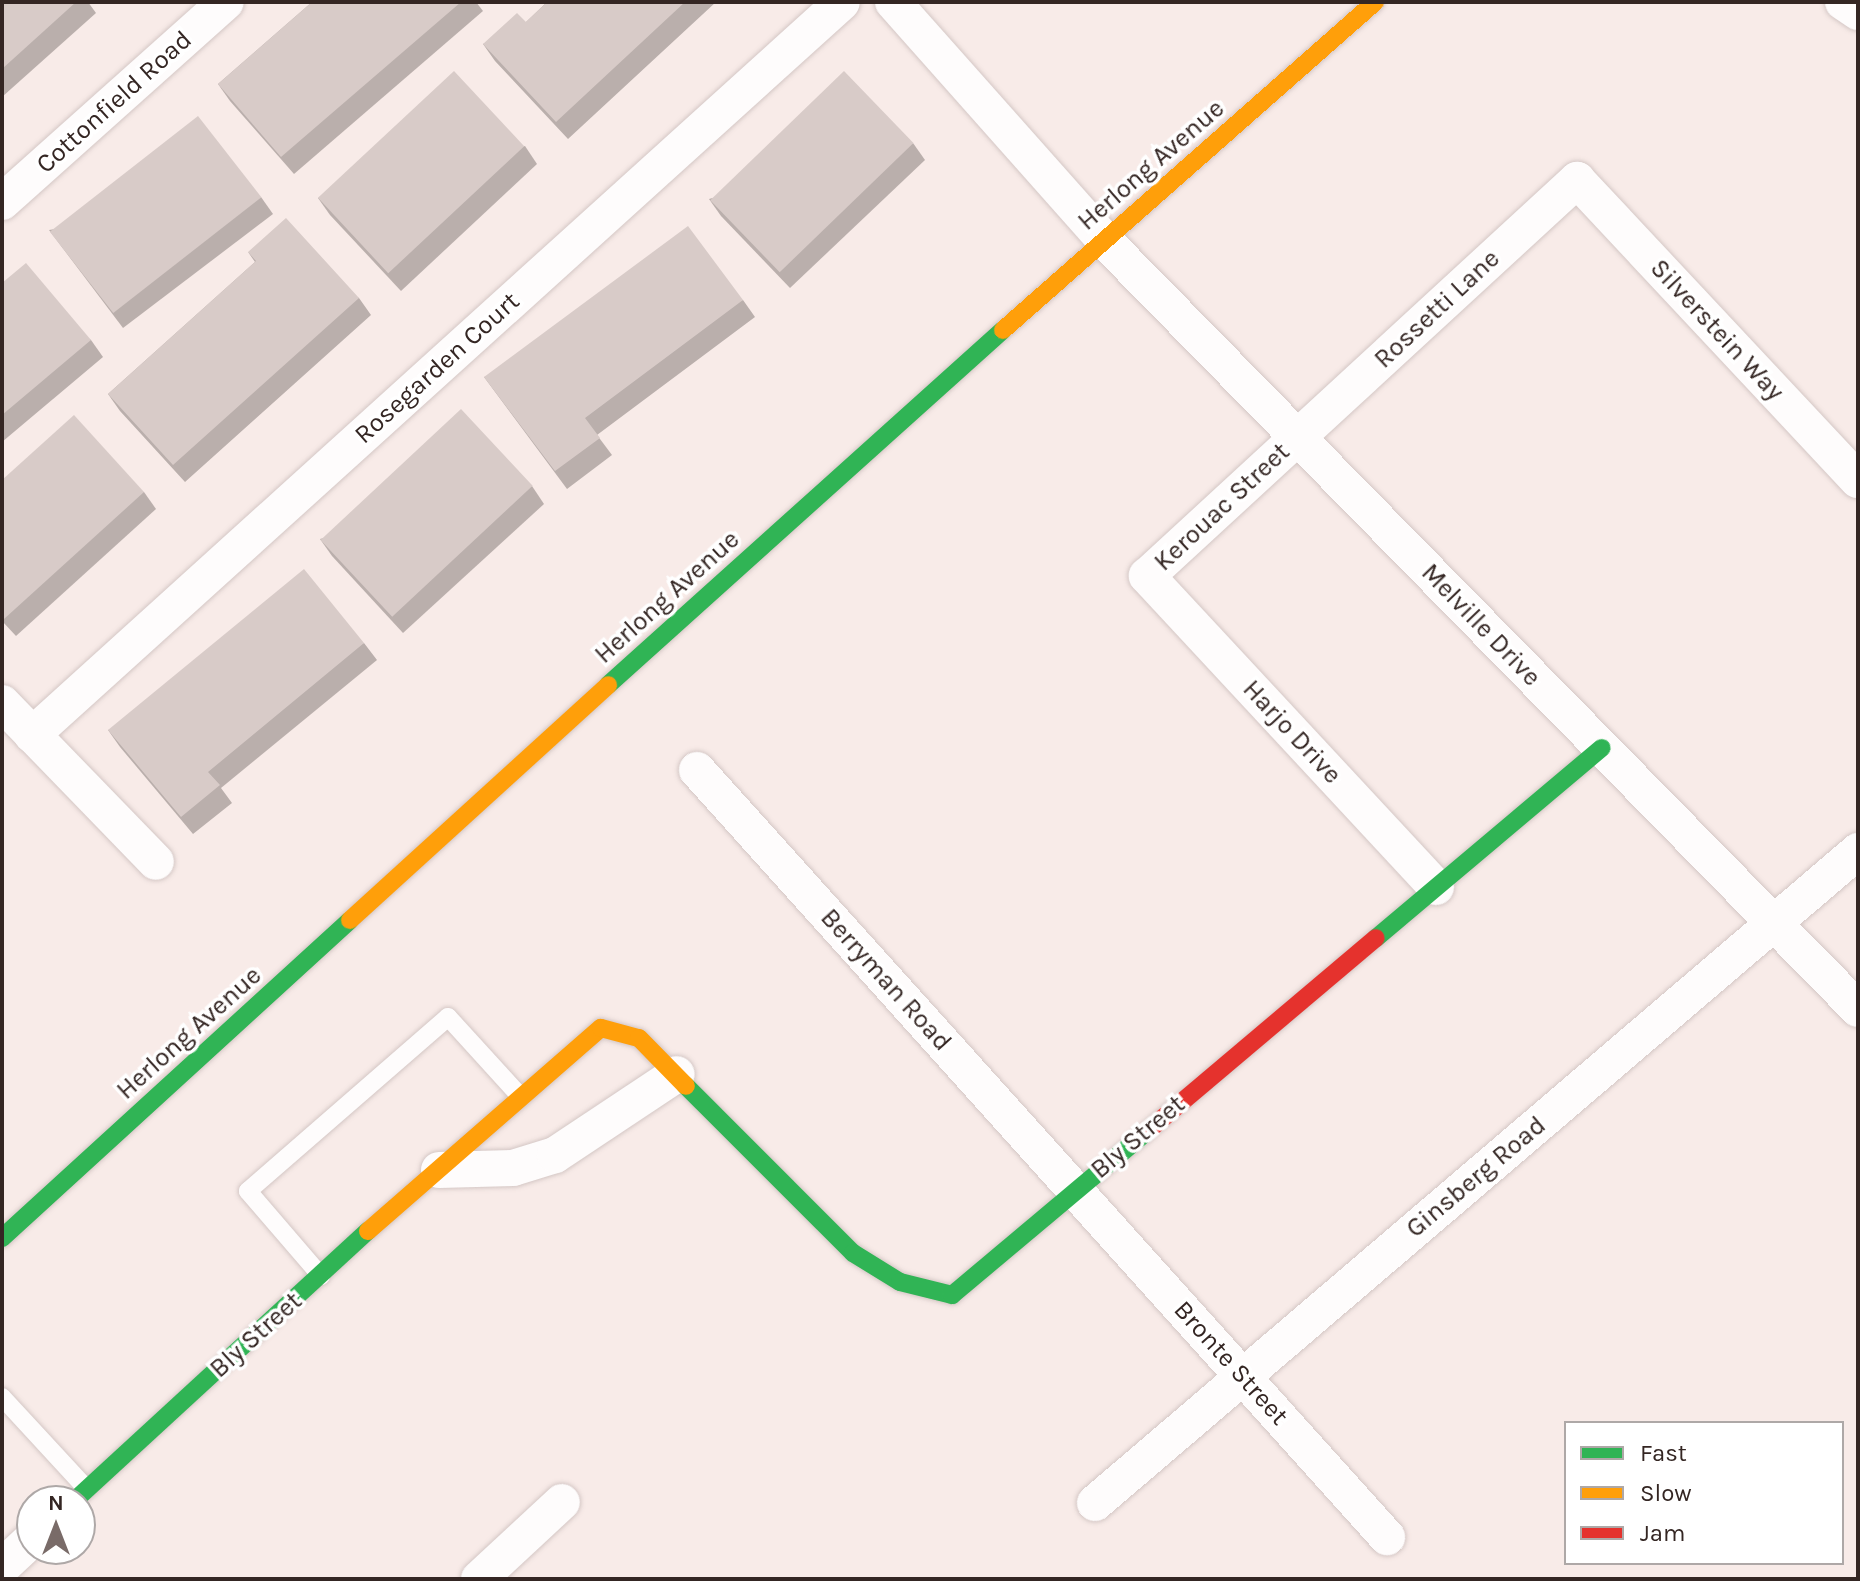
<!DOCTYPE html>
<style>
body{margin:0}
#map{position:relative;width:1860px;height:1581px;overflow:hidden;background:#f8ebe8;font-family:Karla,sans-serif}
div>[style]{position:absolute}
.roads{filter:drop-shadow(0 0 2px #d4c7c5) drop-shadow(0 0 2px #d4c7c5)}
.lane>*{height:18px;margin:-9px;padding:0 9px;transform-origin:9px;border-radius:9px;background:#fefcfc}
.street>*{height:36px;margin:-18px;padding:0 18px;transform-origin:18px;border-radius:18px;background:#fefcfc}
.fast>*{height:18px;margin:-9px;padding:0 9px;transform-origin:9px;border-radius:9px;background:#30b455}
.slow>*{height:18px;margin:-9px;padding:0 9px;transform-origin:9px;border-radius:9px;background:#ff9f0a}
.jam>*{height:18px;margin:-9px;padding:0 9px;transform-origin:9px;border-radius:9px;background:#e5322d}
.wall>*{inset:0;background:#baafac}
.building>*{inset:0;background:#d8cbc8;transform-origin:0 0}
span{translate:-50% -50%;white-space:nowrap;text-align:center;line-height:1.15;-webkit-text-stroke:7px #fff;paint-order:stroke}
.street-label{font-size:26px;color:#342623}
.frame{position:absolute;inset:0;border:4px solid #342623;pointer-events:none}
.legend{position:absolute;left:1564px;top:1421px;width:280px;height:144px;box-sizing:border-box;background:#fff;border:2px solid #aea8a7;margin:0;padding:10px 14px;list-style:none;font-size:24px;color:#342623}
.legend li{display:flex;align-items:center;gap:16px;height:40px}
.legend b{width:40px;border:2px solid #aea8a7}
.north{position:absolute;left:16px;top:1485px;width:80px;height:80px;box-sizing:border-box;background:#fff;border:2px solid #aea8a7;border-radius:50%;rotate:0deg;font-size:22px;font-weight:700;line-height:32px;text-align:center;color:#342623}
.north::after{content:'';display:block;margin:auto;width:28px;height:36px;background:#796b68;clip-path:polygon(50% 0,100% 100%,50% 72%,0 100%)}
</style>
<div id="map">
<div class="roads">
<div class="lane">
<i style="left:321px;top:1276px;width:112px;rotate:-130.7deg"></i>
<i style="left:248px;top:1191px;width:265px;rotate:-41deg"></i>
<i style="left:448px;top:1017px;width:104px;rotate:47.7deg"></i>
<i style="left:2px;top:1397px;width:125px;rotate:47.3deg"></i>
</div>
<div class="street">
<i style="left:893px;top:2px;width:318px;rotate:48.4deg"></i>
<i style="left:1104px;top:240px;width:1077px;rotate:45.56deg"></i>
<i style="left:1843px;top:2px;width:18px;rotate:34deg"></i>
<i style="left:2px;top:202px;width:300px;rotate:-41.8deg"></i>
<i style="left:2px;top:703px;width:221px;rotate:45.9deg"></i>
<i style="left:32px;top:735px;width:1092px;rotate:-42.14deg"></i>
<i style="left:697px;top:770px;width:1032px;rotate:48.03deg"></i>
<i style="left:1436px;top:887px;width:425px;rotate:-132.9deg"></i>
<i style="left:1147px;top:576px;width:585px;rotate:-42.64deg"></i>
<i style="left:1577px;top:180px;width:411px;rotate:46.9deg"></i>
<i style="left:439px;top:1170px;width:74px;rotate:-1.5deg"></i>
<i style="left:513px;top:1168px;width:44px;rotate:-17.2deg"></i>
<i style="left:555px;top:1155px;width:146px;rotate:-33.6deg"></i>
<i style="left:1095px;top:1503px;width:1004px;rotate:-40.51deg"></i>
<i style="left:2px;top:1567px;width:41px;rotate:-43deg"></i>
<i style="left:479px;top:1579px;width:113px;rotate:-42.9deg"></i>
</div>
<div class="fast">
<i style="left:608px;top:685px;width:531px;rotate:-41.95deg"></i>
<i style="left:1376px;top:938px;width:295px;rotate:-40.1deg"></i>
<i style="left:686px;top:1086px;width:236px;rotate:45deg"></i>
<i style="left:853px;top:1253px;width:55px;rotate:31.7deg"></i>
<i style="left:900px;top:1282px;width:54px;rotate:14deg"></i>
<i style="left:952px;top:1295px;width:252px;rotate:-40deg"></i>
<i style="left:2px;top:1238px;width:471px;rotate:-42.4deg"></i>
<i style="left:74px;top:1501px;width:399px;rotate:-42.6deg"></i>
</div>
<div class="slow">
<i style="left:1003px;top:330px;width:496px;rotate:-41.4deg"></i>
<i style="left:350px;top:920px;width:349px;rotate:-42.3deg"></i>
<i style="left:368px;top:1231px;width:309px;rotate:-41.1deg"></i>
<i style="left:601px;top:1028px;width:39px;rotate:15deg"></i>
<i style="left:639px;top:1038px;width:67px;rotate:45.6deg"></i>
</div>
<div class="jam">
<i style="left:1145px;top:1133px;width:302px;rotate:-40.2deg"></i>
</div>
</div>
<div class="wall">
<i style="clip-path:polygon(2px 2px,88px 2px,96px 13px,2px 97px)"></i>
<i style="clip-path:polygon(312px 2px,476px 2px,483px 11px,294px 174px,230px 101px,218px 84px)"></i>
<i style="clip-path:polygon(547px 2px,716px 2px,568px 139px,495px 61px,483px 44px,526px 22px)"></i>
<i style="clip-path:polygon(913px 143px,925px 160px,790px 288px,721px 216px,709px 199px)"></i>
<i style="clip-path:polygon(525px 146px,537px 164px,401px 291px,330px 215px,318px 198px)"></i>
<i style="clip-path:polygon(261px 197px,273px 214px,123px 328px,49px 230px)"></i>
<i style="clip-path:polygon(248px 252px,359px 298px,371px 315px,185px 482px,120px 411px,108px 394px,255px 262px)"></i>
<i style="clip-path:polygon(2px 283px,91px 340px,103px 357px,2px 442px)"></i>
<i style="clip-path:polygon(743px 300px,755px 317px,597px 435px,612px 455px,567px 489px,484px 377px)"></i>
<i style="clip-path:polygon(2px 480px,144px 492px,156px 509px,16px 636px,2px 621px)"></i>
<i style="clip-path:polygon(532px 486px,544px 504px,403px 633px,332px 556px,320px 539px)"></i>
<i style="clip-path:polygon(364px 643px,377px 660px,221px 788px,232px 803px,193px 834px,120px 747px,108px 730px)"></i>
</div>
<div class="building">
<i style="clip-path:polygon(2px 2px,76px 2px,2px 69px)"></i>
<i style="clip-path:polygon(312px 2px,461px 2px,281px 157px,218px 84px)"></i>
<i style="clip-path:polygon(547px 2px,685px 2px,556px 122px,483px 44px,517px 13px,526px 22px)"></i>
<i style="left:454px;top:71px;width:103px;height:186px;rotate:47deg"></i>
<i style="left:844px;top:71px;width:100px;height:186px;rotate:46deg"></i>
<i style="left:198px;top:116px;width:103px;height:188px;rotate:52deg"></i>
<i style="clip-path:polygon(286px 218px,359px 298px,173px 465px,108px 394px,256px 261px,248px 252px)"></i>
<i style="clip-path:polygon(688px 226px,743px 300px,585px 418px,600px 438px,555px 471px,484px 377px)"></i>
<i style="clip-path:polygon(26px 263px,91px 340px,2px 415px,2px 283px)"></i>
<i style="left:461px;top:409px;width:105px;height:192px;rotate:47deg"></i>
<i style="clip-path:polygon(74px 415px,144px 492px,4px 619px,2px 617px,2px 480px)"></i>
<i style="clip-path:polygon(304px 569px,364px 643px,208px 772px,220px 785px,181px 817px,108px 730px)"></i>
</div>
<div class="street-label">
<span style="left:114px;top:102px;rotate:-42deg">Cottonfield Road</span>
<span style="left:1151px;top:165px;rotate:-41deg">Herlong Avenue</span>
<span style="left:1437px;top:309px;rotate:-43deg">Rossetti Lane</span>
<span style="left:1717px;top:330px;rotate:47deg">Silverstein Way</span>
<span style="left:437px;top:368px;rotate:-42deg">Rosegarden Court</span>
<span style="left:1222px;top:507px;rotate:-43deg">Kerouac Street</span>
<span style="left:667px;top:597px;rotate:-42deg">Herlong Avenue</span>
<span style="left:1481px;top:625px;rotate:46deg">Melville Drive</span>
<span style="left:1292px;top:732px;rotate:47deg">Harjo Drive</span>
<span style="left:886px;top:980px;rotate:48deg">Berryman Road</span>
<span style="left:189px;top:1033px;rotate:-42deg">Herlong Avenue</span>
<span style="left:1138px;top:1137px;rotate:-40deg">Bly Street</span>
<span style="left:1476px;top:1177px;rotate:-40deg">Ginsberg Road</span>
<span style="left:256px;top:1335px;rotate:-42deg">Bly Street</span>
<span style="left:1231px;top:1363px;rotate:48deg">Bronte Street</span>
</div>
<div class="frame"></div>
<ul class="legend">
<li><b style="height:10px;background:#30b455"></b>Fast</li>
<li><b style="height:10px;background:#ff9f0a"></b>Slow</li>
<li><b style="height:10px;background:#e5322d"></b>Jam</li>
</ul>
<div class="north">N</div>
</div>
